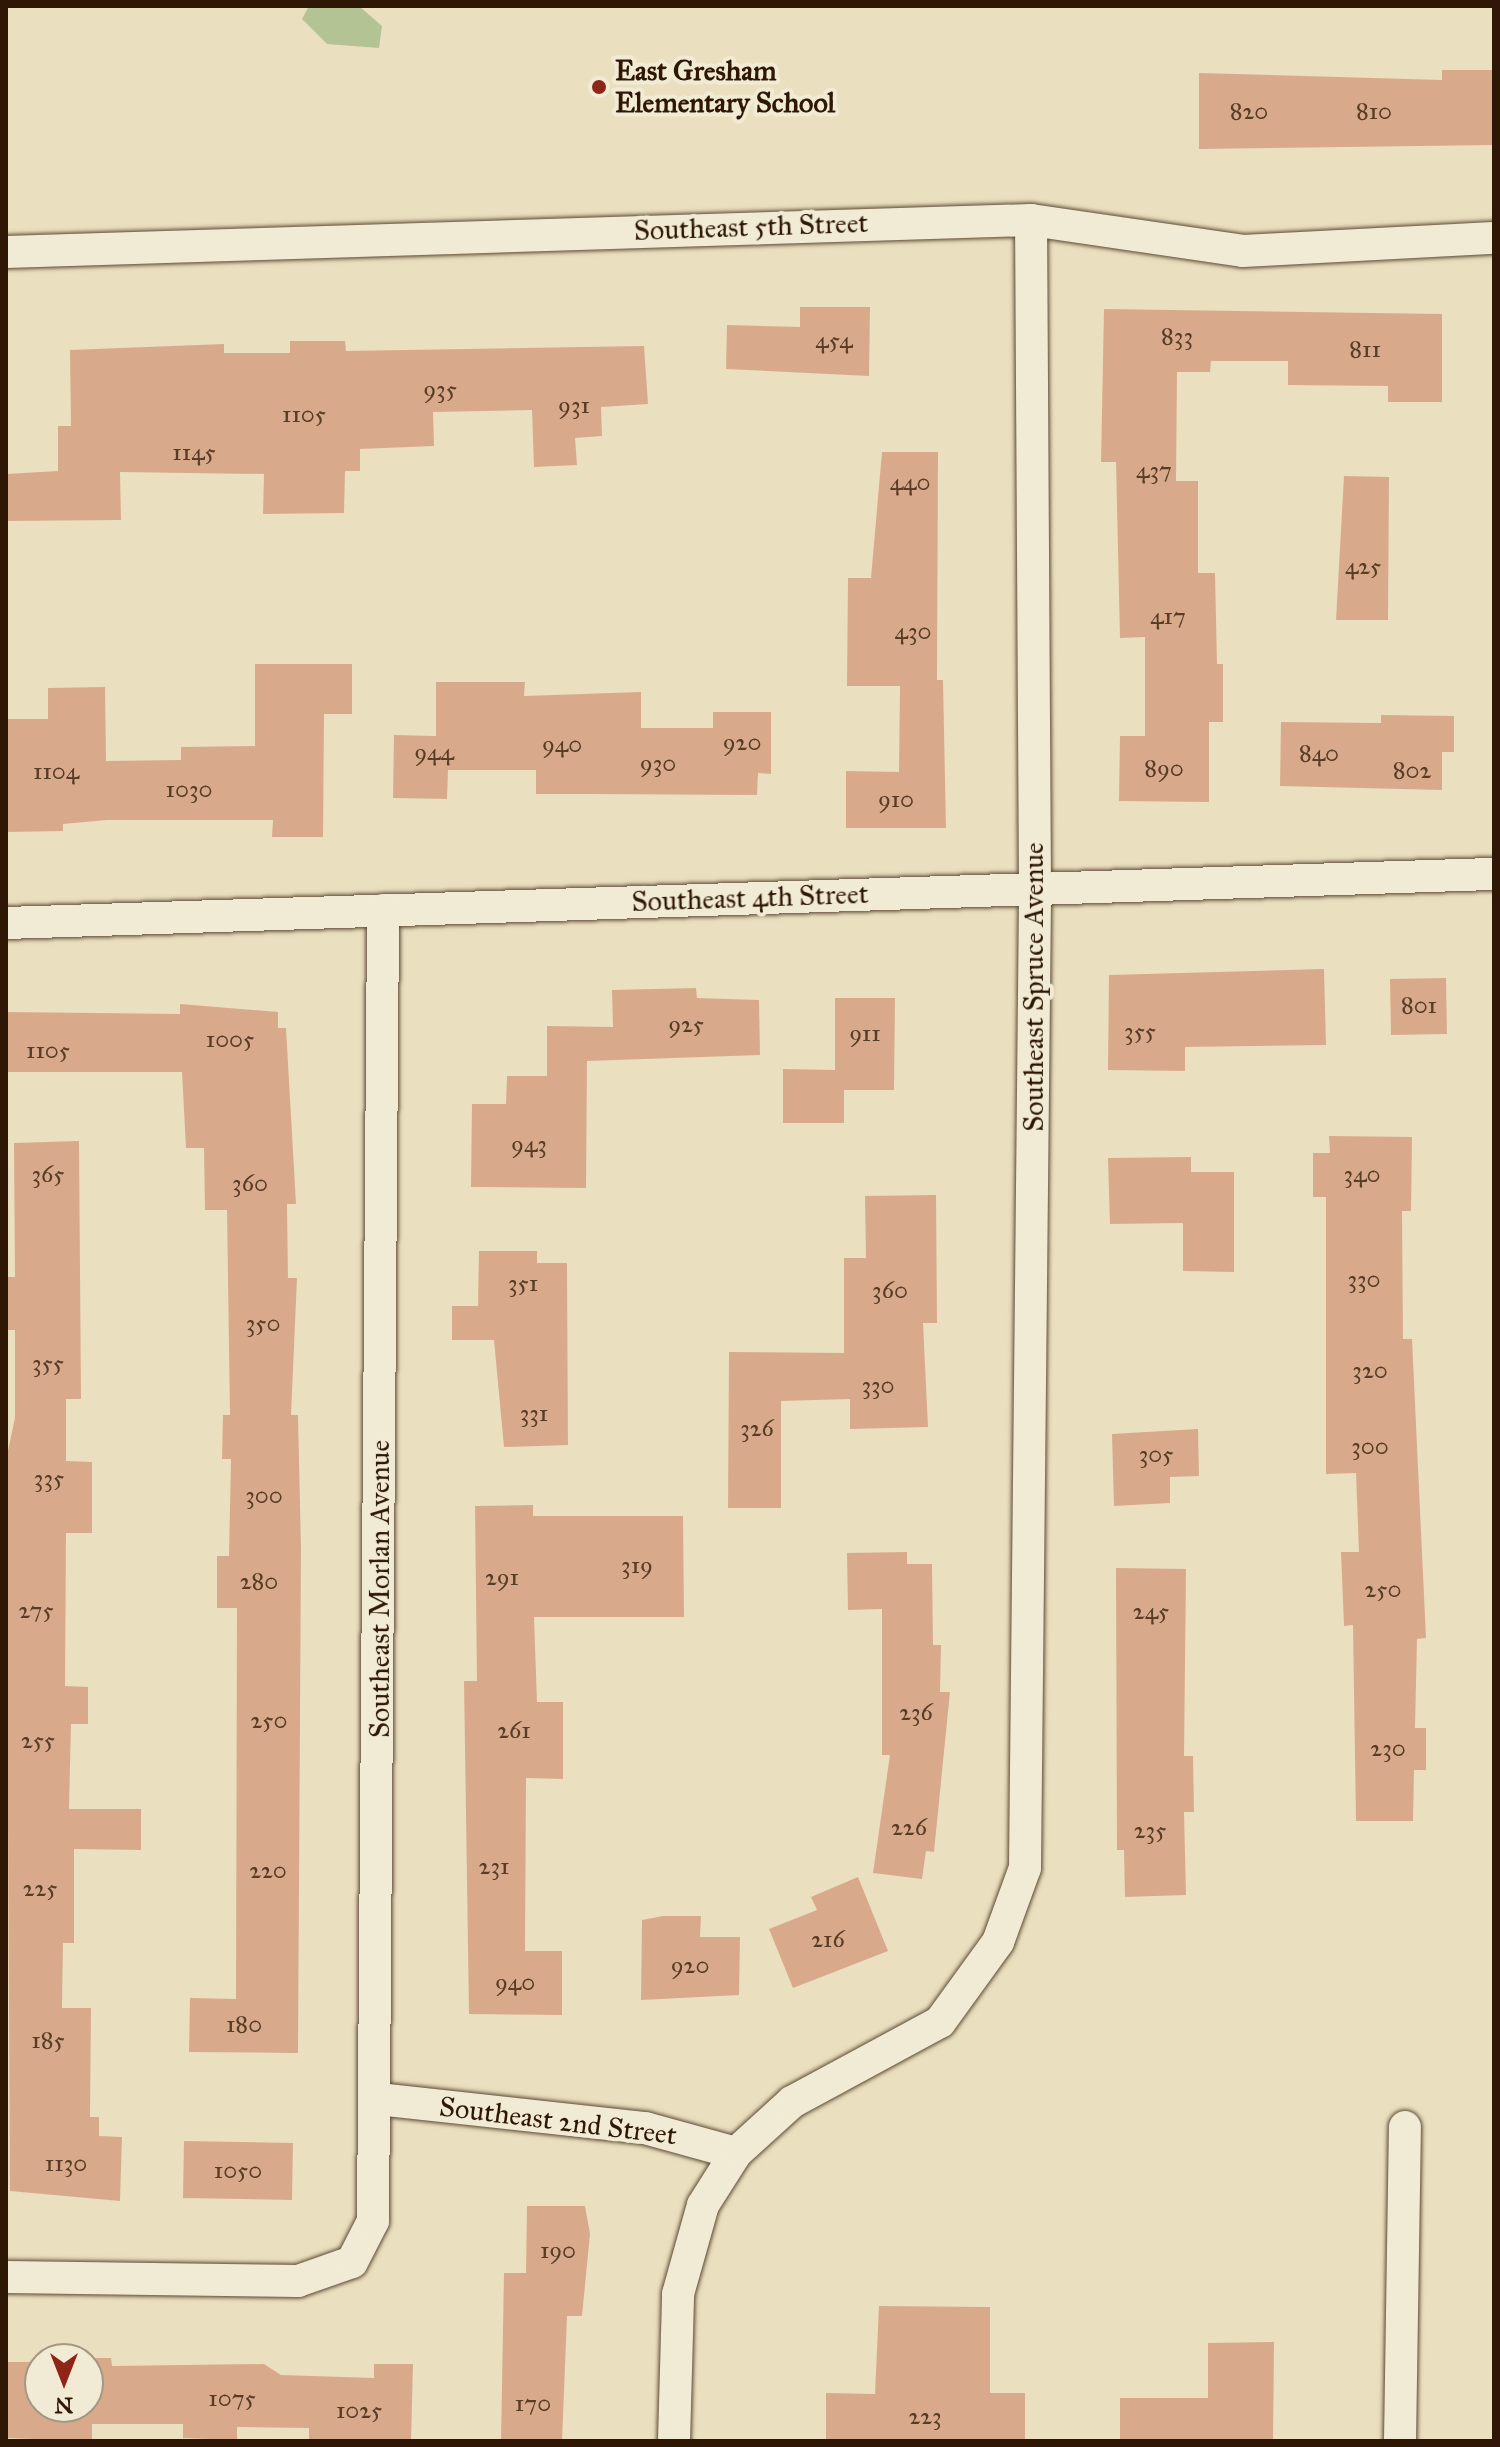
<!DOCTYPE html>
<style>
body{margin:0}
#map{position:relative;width:1500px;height:2447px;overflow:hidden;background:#eae0bf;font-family:"IM FELL Great Primer",serif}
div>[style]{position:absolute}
.green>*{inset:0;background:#b4c394}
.building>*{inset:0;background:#d8aa8b;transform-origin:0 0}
.roads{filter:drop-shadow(0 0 2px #5d4a34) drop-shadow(0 0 2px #5d4a34)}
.street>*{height:32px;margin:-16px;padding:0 16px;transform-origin:16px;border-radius:16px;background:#f1ebd5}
.dots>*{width:22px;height:22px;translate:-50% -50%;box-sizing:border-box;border:4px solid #f1ebd5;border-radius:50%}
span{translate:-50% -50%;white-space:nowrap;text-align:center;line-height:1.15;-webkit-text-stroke:8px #f1ebd5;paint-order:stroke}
.number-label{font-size:24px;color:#583c26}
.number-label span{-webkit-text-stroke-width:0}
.poi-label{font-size:28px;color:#2e1805;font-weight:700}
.left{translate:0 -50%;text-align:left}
.street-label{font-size:28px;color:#2e1805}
.frame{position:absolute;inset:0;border:8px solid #2e1805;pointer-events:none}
.north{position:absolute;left:24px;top:2343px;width:80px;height:80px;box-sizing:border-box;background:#f1ebd5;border:2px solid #a39782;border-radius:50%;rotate:180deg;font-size:22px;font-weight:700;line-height:32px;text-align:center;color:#2e1805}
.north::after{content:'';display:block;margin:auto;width:28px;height:36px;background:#8f2418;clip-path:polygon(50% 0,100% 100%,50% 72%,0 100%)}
</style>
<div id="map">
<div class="green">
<i style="clip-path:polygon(309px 6px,359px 6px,382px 26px,379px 48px,327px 44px,302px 19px)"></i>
</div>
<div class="building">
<i style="clip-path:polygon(1442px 70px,1494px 70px,1494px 145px,1199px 149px,1199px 73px,1442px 80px)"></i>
<i style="clip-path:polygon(800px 307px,870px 307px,869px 376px,726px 369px,727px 325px,800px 327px)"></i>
<i style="clip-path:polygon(1104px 309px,1442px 314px,1442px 402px,1388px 402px,1388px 386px,1288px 385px,1288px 361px,1211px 361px,1210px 372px,1177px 372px,1176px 481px,1198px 481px,1198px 573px,1215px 573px,1217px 664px,1223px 664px,1223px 722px,1209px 722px,1209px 802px,1119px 801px,1120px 736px,1145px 736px,1145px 637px,1120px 638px,1116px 462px,1101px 462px)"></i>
<i style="clip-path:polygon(290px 341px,345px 341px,346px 351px,644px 346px,648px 404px,601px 407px,602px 436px,575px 438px,577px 465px,534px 467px,532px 410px,433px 412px,434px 446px,360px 449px,360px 471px,345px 471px,344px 513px,263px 514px,264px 474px,120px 472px,121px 520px,6px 521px,6px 474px,58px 471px,58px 426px,71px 426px,70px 350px,224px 344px,224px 353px,290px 353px)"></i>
<i style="clip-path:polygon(882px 452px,938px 452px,937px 680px,943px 680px,946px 828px,846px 828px,846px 771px,899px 772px,900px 686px,847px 686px,848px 578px,871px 578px)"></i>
<i style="clip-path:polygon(1344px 476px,1389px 477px,1388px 620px,1336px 620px)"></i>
<i style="clip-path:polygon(255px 664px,352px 664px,352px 714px,324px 714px,323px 837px,272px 837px,273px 820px,107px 820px,63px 824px,63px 831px,6px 832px,6px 719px,48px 719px,48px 688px,105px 687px,106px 761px,181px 760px,181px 747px,255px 746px)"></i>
<i style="clip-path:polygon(436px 682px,525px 682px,524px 696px,641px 692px,641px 728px,713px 728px,713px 712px,771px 712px,771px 774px,758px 773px,757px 795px,587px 794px,536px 794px,536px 770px,448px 770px,447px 799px,393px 798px,394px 735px,436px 736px)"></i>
<i style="clip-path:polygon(1381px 715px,1454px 716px,1454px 752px,1442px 752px,1442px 790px,1280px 786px,1281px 722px,1381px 723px)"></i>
<i style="clip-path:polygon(1324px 969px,1326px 1045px,1185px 1047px,1185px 1071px,1108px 1070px,1109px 975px)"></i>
<i style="left:1446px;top:978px;width:56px;height:56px;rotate:89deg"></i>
<i style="clip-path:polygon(696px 988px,697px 998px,759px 1000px,760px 1055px,587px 1061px,586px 1188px,471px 1187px,472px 1104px,506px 1104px,507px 1076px,547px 1076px,547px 1026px,613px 1027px,612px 990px)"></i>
<i style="clip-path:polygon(835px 998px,895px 998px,894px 1090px,844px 1090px,844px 1123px,783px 1123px,783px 1069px,835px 1070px)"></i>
<i style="clip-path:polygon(180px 1004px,278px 1012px,278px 1028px,286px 1028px,296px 1204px,287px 1204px,288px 1278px,297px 1278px,291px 1415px,298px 1415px,301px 1549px,298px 2053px,189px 2052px,190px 1998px,236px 1999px,237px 1608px,217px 1608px,217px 1556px,229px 1556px,231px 1459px,222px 1459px,223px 1415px,230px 1415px,227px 1210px,205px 1210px,204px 1148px,186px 1148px,182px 1072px,6px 1072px,6px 1012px,180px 1014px)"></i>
<i style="clip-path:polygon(1329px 1136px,1412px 1137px,1411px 1211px,1402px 1211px,1403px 1339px,1412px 1339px,1426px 1638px,1417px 1639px,1415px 1728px,1426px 1728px,1426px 1770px,1414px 1770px,1413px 1821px,1356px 1821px,1353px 1625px,1344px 1626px,1341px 1552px,1359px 1552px,1356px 1473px,1326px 1474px,1326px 1197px,1313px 1197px,1313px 1153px,1330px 1153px)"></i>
<i style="clip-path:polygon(79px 1141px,81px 1399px,66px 1399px,66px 1461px,92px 1462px,92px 1533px,66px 1533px,65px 1686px,88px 1687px,88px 1724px,71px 1724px,69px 1809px,141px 1809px,141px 1850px,74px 1849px,74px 1943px,63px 1943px,62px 2008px,91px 2008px,90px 2117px,99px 2117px,99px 2136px,122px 2137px,120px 2201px,10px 2191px,6px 1460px,15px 1418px,15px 1330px,6px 1330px,6px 1277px,15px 1277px,14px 1143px)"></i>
<i style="clip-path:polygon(1191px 1157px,1191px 1172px,1234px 1172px,1234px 1272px,1183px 1271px,1183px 1223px,1110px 1224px,1108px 1158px)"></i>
<i style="clip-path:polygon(936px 1195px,937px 1323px,923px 1323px,928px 1427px,850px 1429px,850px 1399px,781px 1401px,781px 1508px,728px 1508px,729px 1352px,844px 1353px,844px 1258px,866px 1258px,865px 1196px)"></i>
<i style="clip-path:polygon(479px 1251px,537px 1251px,537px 1263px,567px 1263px,568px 1445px,504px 1447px,494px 1340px,452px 1340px,452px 1306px,478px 1306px)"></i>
<i style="clip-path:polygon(1198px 1429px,1199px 1476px,1170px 1477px,1170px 1503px,1114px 1506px,1112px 1434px)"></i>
<i style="clip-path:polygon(533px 1505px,533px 1516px,683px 1516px,684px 1617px,534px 1617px,537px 1702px,563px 1702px,563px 1779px,526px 1778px,525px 1951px,562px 1951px,562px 2015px,469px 2014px,464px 1681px,477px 1681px,475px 1506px)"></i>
<i style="clip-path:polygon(907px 1552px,907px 1564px,932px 1564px,933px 1645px,941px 1645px,940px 1692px,950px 1692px,934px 1852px,926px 1851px,922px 1879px,873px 1873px,890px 1755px,882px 1755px,882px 1609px,848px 1610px,847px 1553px)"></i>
<i style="clip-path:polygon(1116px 1568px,1186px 1569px,1184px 1756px,1193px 1756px,1194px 1812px,1184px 1812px,1186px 1895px,1125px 1897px,1124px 1850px,1117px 1850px)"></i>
<i style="clip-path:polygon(858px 1877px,888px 1951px,793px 1988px,769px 1929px,817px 1910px,811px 1897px)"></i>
<i style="clip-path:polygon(663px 1916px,701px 1916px,700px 1937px,740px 1937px,739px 1995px,641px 2000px,642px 1920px)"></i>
<i style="left:184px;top:2141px;width:109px;height:57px;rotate:1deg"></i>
<i style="clip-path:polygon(527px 2206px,585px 2206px,590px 2234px,582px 2316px,567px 2316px,562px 2441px,501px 2441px,504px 2273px,526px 2273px)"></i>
<i style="clip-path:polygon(879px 2306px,990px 2307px,990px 2393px,1025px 2393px,1025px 2441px,826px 2441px,826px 2393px,875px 2394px)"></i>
<i style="clip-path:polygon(1274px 2342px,1273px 2441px,1120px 2441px,1120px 2398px,1208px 2398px,1208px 2343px)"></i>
<i style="clip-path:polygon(70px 2358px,111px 2358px,112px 2366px,264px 2364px,281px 2375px,374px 2378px,374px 2364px,413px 2364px,411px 2441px,309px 2441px,309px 2428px,237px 2427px,237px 2440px,183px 2438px,183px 2424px,92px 2424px,92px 2441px,6px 2438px,6px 2362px,40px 2362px,40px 2407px,88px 2407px,88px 2359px)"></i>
</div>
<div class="roads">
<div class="street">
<i style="left:6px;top:252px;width:1025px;rotate:-1.79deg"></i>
<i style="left:1031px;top:220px;width:214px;rotate:8.3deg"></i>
<i style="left:1243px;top:251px;width:251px;rotate:-3deg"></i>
<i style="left:6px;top:923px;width:1489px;rotate:-1.89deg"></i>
<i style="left:378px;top:2099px;width:269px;rotate:6.2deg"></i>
<i style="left:645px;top:2128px;width:94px;rotate:15.4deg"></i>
<i style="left:6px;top:2277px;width:292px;rotate:0.8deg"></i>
<i style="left:298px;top:2281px;width:57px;rotate:-19.4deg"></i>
<i style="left:352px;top:2262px;width:46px;rotate:-62.9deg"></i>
<i style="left:373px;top:2221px;width:1311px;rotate:-89.56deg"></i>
<i style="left:674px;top:2441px;width:147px;rotate:-88.4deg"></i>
<i style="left:678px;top:2294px;width:92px;rotate:-74.3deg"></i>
<i style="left:703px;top:2205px;width:62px;rotate:-57.6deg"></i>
<i style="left:736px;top:2153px;width:76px;rotate:-42.3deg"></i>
<i style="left:792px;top:2102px;width:168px;rotate:-28.4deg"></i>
<i style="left:940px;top:2022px;width:99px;rotate:-54.1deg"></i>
<i style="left:998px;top:1942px;width:79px;rotate:-70deg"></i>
<i style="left:1025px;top:1868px;width:979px;rotate:-89.41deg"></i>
<i style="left:1035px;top:889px;width:669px;rotate:-90.34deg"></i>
<i style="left:1400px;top:2441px;width:314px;rotate:-89.1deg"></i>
</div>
</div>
<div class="dots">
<i style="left:599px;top:87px;background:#8f2418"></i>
</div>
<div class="number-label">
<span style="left:1249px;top:112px">820</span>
<span style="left:1374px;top:112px">810</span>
<span style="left:1177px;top:337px">833</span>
<span style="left:834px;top:341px">454</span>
<span style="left:1365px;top:350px">811</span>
<span style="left:440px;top:390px">935</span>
<span style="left:574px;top:406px">931</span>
<span style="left:304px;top:415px">1105</span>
<span style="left:194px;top:453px">1145</span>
<span style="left:1154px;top:471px">437</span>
<span style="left:910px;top:483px">440</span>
<span style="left:1363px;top:567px">425</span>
<span style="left:1168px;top:617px">417</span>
<span style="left:913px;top:632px">430</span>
<span style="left:742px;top:743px">920</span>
<span style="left:562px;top:745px">940</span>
<span style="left:434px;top:753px">944</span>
<span style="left:1319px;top:754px">840</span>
<span style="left:658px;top:764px">930</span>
<span style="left:1164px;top:769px">890</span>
<span style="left:1412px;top:771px">802</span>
<span style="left:56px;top:772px">1104</span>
<span style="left:189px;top:790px">1030</span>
<span style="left:896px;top:800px">910</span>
<span style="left:1419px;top:1006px">801</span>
<span style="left:686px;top:1025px">925</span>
<span style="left:1140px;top:1032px">355</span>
<span style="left:865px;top:1034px">911</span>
<span style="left:230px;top:1040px">1005</span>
<span style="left:48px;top:1051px">1105</span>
<span style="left:529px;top:1145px">943</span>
<span style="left:48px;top:1175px">365</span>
<span style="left:1362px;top:1175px">340</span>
<span style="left:250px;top:1184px">360</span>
<span style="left:1364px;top:1280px">330</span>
<span style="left:523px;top:1284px">351</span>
<span style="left:890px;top:1291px">360</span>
<span style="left:263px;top:1324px">350</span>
<span style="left:48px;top:1364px">355</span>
<span style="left:1370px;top:1371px">320</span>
<span style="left:878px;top:1386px">330</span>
<span style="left:534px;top:1414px">331</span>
<span style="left:757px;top:1429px">326</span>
<span style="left:1370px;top:1447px">300</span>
<span style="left:1156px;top:1455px">305</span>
<span style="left:49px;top:1479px">335</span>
<span style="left:264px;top:1496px">300</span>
<span style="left:637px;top:1566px">319</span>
<span style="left:502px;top:1578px">291</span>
<span style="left:259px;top:1582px">280</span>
<span style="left:1383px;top:1590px">250</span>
<span style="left:36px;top:1611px">275</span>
<span style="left:1151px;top:1612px">245</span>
<span style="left:916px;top:1713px">236</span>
<span style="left:269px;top:1721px">250</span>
<span style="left:514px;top:1731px">261</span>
<span style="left:38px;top:1741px">255</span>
<span style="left:1388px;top:1749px">230</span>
<span style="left:909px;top:1828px">226</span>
<span style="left:1150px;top:1831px">235</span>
<span style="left:494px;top:1867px">231</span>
<span style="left:268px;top:1871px">220</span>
<span style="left:40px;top:1889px">225</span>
<span style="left:828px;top:1940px">216</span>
<span style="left:690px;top:1966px">920</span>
<span style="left:515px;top:1983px">940</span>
<span style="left:244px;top:2025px">180</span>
<span style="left:48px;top:2041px">185</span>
<span style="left:66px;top:2164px">1130</span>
<span style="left:238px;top:2171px">1050</span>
<span style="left:558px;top:2251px">190</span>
<span style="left:232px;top:2399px">1075</span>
<span style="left:533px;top:2404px">170</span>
<span style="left:359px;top:2411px">1025</span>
<span style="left:925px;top:2417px">223</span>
</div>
<div class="poi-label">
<span class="left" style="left:615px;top:87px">East Gresham<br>Elementary School</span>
</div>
<div class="street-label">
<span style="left:751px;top:227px;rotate:-2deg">Southeast 5th Street</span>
<span style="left:750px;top:898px;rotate:-2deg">Southeast 4th Street</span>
<span style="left:1034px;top:987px;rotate:-90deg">Southeast Spruce Avenue</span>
<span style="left:380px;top:1589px;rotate:-90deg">Southeast Morlan Avenue</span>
<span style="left:558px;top:2121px;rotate:7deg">Southeast 2nd Street</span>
</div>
<div class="frame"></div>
<div class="north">N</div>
</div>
